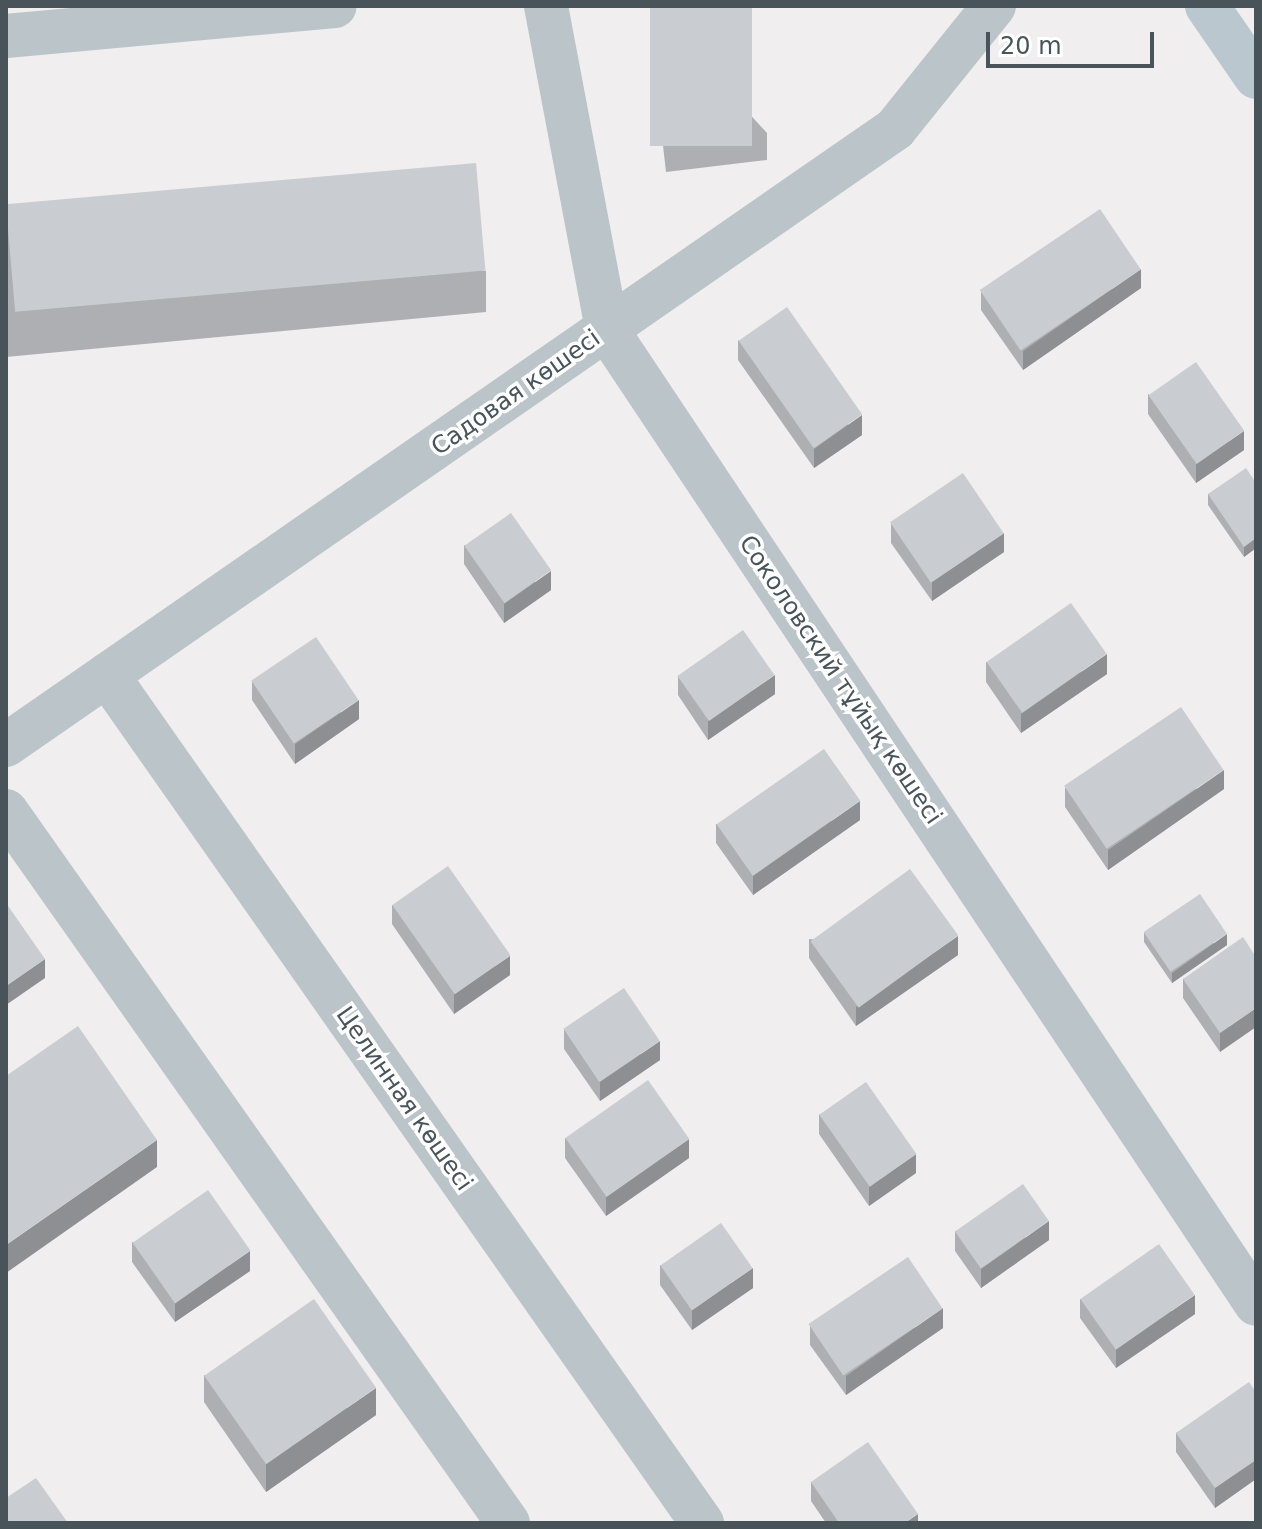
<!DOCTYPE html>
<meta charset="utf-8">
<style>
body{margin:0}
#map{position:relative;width:1262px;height:1529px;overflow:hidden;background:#f0eeee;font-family:"DejaVu Sans",sans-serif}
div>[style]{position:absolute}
.street>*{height:44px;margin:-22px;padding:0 22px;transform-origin:22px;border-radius:22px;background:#bac4c9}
.secondary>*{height:44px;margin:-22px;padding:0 22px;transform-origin:22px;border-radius:22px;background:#bbc7ce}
.wall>*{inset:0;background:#adafb3}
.shaded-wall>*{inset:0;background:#8d8f92}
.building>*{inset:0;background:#c9ccd0;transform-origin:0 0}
span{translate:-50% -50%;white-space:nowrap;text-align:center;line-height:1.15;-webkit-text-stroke:7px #fff;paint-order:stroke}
.street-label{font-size:24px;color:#485459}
.frame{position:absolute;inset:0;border:8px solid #485459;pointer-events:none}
.scale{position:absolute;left:986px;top:32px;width:168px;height:36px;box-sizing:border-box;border:4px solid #485459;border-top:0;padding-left:10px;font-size:24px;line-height:28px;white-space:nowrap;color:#485459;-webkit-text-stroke:6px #fff;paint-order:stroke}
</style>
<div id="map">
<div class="street">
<i style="left:546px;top:6px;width:330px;rotate:79.3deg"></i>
<i style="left:607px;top:330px;width:1170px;rotate:56.32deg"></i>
<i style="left:6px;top:36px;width:330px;rotate:-5.2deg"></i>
<i style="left:107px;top:675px;width:1036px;rotate:54.94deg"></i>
<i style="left:6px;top:745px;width:1082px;rotate:-34.72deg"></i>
<i style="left:895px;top:129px;width:158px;rotate:-51.2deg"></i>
<i style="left:6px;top:811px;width:871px;rotate:54.81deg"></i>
</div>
<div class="secondary">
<i style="left:1207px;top:6px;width:86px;rotate:55.4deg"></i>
</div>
<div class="wall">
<i style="clip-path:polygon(650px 6px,767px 133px,767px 160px,666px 172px,650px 30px)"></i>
<i style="clip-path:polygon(6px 207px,486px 271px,486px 312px,6px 357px)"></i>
<i style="clip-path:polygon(1141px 288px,1023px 370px,981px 310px,981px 291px)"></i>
<i style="clip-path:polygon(738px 340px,862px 435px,814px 468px,738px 360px)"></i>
<i style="clip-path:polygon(1148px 394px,1244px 450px,1196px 483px,1148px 414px)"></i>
<i style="clip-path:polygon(1256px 483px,1256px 548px,1244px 557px,1208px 505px,1208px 494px)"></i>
<i style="clip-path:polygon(891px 523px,1004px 552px,932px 601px,891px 543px)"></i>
<i style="clip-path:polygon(464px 545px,551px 590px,504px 623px,464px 564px)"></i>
<i style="clip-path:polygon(986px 662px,1107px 674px,1021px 733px,986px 682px)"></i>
<i style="clip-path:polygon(678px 676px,775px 694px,708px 740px,678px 695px)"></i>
<i style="clip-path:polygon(252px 681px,359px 719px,295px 764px,252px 700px)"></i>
<i style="clip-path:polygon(1065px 788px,1224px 789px,1108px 870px,1065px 807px)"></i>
<i style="clip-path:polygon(860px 820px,753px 895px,716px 843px,716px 824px)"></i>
<i style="clip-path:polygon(392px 905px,510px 975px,454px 1014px,392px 924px)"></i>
<i style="clip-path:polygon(1144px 932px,1227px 945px,1172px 983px,1144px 942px)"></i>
<i style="clip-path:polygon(809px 939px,958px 955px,856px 1026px,809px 958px)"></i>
<i style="clip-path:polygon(1256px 957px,1220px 1052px,1183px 998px,1183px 979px)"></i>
<i style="clip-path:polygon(564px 1029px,660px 1060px,600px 1101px,564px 1049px)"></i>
<i style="clip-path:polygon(819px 1114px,916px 1173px,869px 1206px,819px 1134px)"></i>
<i style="clip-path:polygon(565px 1138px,689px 1158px,606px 1216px,565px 1158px)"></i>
<i style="clip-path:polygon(955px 1231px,1049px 1240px,981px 1288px,955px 1251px)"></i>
<i style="clip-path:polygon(132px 1242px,250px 1271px,175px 1322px,132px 1262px)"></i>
<i style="clip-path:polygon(660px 1265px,753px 1288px,692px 1330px,660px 1285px)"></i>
<i style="clip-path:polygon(1080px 1299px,1195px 1314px,1116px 1368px,1080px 1318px)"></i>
<i style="clip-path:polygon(810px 1326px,943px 1328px,846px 1395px,810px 1345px)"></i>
<i style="clip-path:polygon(204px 1375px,376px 1415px,266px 1492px,204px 1402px)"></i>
<i style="clip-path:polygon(1256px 1392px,1256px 1479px,1215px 1508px,1176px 1452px,1176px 1433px)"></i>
<i style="clip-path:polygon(811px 1482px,918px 1523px,826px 1523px,811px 1501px)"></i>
</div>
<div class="shaded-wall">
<i style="clip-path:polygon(1141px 269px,1141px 288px,1023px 370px,1023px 351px)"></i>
<i style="clip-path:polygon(862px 415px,862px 435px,814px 468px,814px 449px)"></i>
<i style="clip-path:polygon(1244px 431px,1244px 450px,1196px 483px,1196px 464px)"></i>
<i style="clip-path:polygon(1004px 533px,1004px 552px,932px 601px,932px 582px)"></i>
<i style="clip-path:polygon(1256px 538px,1256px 548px,1244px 557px,1244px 547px)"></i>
<i style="clip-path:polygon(551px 571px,551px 590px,504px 623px,504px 604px)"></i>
<i style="clip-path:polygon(1107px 654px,1107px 674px,1021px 733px,1021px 714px)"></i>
<i style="clip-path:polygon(775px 675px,775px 694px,708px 740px,708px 721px)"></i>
<i style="clip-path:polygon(359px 700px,359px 719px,295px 764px,295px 744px)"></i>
<i style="clip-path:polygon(1224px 770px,1224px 789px,1108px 870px,1108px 850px)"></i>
<i style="clip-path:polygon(860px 801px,860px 820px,753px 895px,753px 876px)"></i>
<i style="clip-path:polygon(1227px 934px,1227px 945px,1172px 983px,1172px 973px)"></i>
<i style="clip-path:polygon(958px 936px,958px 955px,856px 1026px,856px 1007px)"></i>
<i style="clip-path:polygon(510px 956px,510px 975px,454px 1014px,454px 994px)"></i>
<i style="clip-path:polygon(45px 959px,45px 978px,6px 1005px,6px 986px)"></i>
<i style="clip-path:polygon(1256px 1008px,1256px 1027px,1220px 1052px,1220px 1033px)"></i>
<i style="clip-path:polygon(660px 1041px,660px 1060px,600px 1101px,600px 1082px)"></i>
<i style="clip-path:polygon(689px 1139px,689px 1158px,606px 1216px,606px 1196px)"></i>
<i style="clip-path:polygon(157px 1140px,157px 1167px,6px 1273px,6px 1245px)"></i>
<i style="clip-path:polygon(916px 1154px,916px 1173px,869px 1206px,869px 1187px)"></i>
<i style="clip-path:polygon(1049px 1221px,1049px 1240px,981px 1288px,981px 1269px)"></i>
<i style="clip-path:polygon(250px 1251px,250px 1271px,175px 1322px,175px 1303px)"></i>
<i style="clip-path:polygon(753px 1268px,753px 1288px,692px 1330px,692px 1310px)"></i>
<i style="clip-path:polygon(1195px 1295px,1195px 1314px,1116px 1368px,1116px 1349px)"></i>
<i style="clip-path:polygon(943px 1308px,943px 1328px,846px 1395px,846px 1376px)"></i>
<i style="clip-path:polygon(376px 1388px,376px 1415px,266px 1492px,266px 1464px)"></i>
<i style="clip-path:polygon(1256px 1460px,1256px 1479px,1215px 1508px,1215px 1488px)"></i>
<i style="clip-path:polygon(918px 1514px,918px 1523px,905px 1523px)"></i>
</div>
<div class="building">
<i style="left:650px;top:6px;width:102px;height:140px"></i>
<i style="left:476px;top:163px;width:108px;height:472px;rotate:85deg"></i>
<i style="left:1100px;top:209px;width:73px;height:145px;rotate:56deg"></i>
<i style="left:787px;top:307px;width:131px;height:59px;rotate:55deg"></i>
<i style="left:1196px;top:362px;width:84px;height:58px;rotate:55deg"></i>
<i style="clip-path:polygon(1246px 468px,1256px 483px,1256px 538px,1244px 547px,1208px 494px)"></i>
<i style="left:963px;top:473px;width:73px;height:88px;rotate:56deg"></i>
<i style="left:511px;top:513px;width:70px;height:57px;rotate:55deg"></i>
<i style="left:1071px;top:603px;width:62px;height:103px;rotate:55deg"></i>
<i style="left:743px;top:630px;width:55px;height:80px;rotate:55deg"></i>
<i style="left:316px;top:637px;width:76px;height:78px;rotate:56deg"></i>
<i style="left:1181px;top:707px;width:76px;height:141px;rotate:56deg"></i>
<i style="left:824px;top:749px;width:63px;height:131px;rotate:55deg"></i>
<i style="left:448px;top:866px;width:109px;height:68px;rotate:55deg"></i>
<i style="left:910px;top:869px;width:82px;height:123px;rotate:54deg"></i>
<i style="left:1200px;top:894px;width:48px;height:68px;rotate:56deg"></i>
<i style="clip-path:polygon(6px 903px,45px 959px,6px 986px)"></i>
<i style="clip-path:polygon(1243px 937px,1256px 957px,1256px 1008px,1220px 1033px,1183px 979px)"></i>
<i style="left:624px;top:988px;width:64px;height:73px;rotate:56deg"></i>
<i style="clip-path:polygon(78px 1026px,157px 1140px,6px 1245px,6px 1076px)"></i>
<i style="left:648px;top:1080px;width:72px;height:101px;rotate:55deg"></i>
<i style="left:866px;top:1082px;width:88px;height:57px;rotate:55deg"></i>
<i style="left:1023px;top:1184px;width:45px;height:83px;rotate:55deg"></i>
<i style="left:208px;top:1190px;width:74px;height:92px;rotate:55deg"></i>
<i style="left:721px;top:1223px;width:55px;height:74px;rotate:55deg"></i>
<i style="left:1159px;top:1244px;width:62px;height:96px;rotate:55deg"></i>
<i style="left:908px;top:1257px;width:62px;height:120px;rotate:56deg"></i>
<i style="left:314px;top:1299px;width:108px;height:134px;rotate:55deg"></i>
<i style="clip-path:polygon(1249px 1382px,1256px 1392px,1256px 1460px,1215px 1488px,1176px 1433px)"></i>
<i style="clip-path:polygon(868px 1442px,918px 1514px,905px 1523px,839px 1523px,811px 1482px)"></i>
<i style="clip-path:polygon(36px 1478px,68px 1523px,6px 1523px,6px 1498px)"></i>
</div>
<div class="street-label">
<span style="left:516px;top:393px;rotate:-35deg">Садовая көшесі</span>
<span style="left:840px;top:680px;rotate:56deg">Соколовский тұйық көшесі</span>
<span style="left:404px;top:1099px;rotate:55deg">Целинная көшесі</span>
</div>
<div class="frame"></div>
<div class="scale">20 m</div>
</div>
